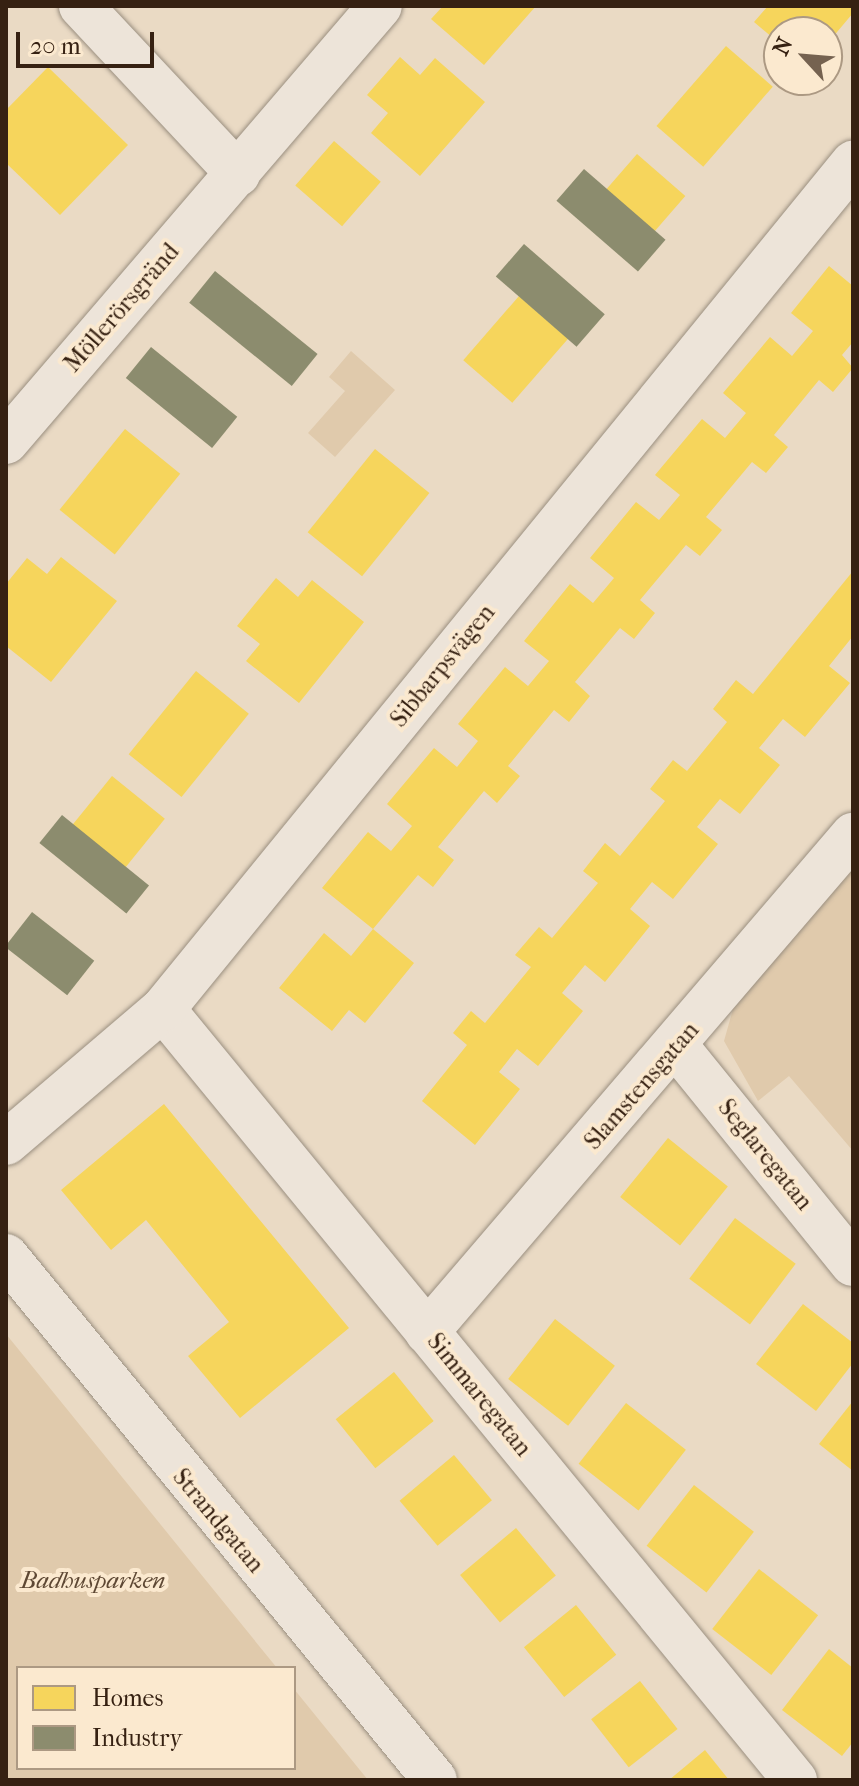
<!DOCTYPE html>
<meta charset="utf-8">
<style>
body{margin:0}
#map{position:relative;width:859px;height:1786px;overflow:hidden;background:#eadac4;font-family:"IM FELL French Canon",serif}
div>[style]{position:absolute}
.green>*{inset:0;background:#e0caac}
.homes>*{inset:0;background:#f6d55c;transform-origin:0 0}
.industry>*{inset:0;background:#8c8c6e;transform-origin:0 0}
.roads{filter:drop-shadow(0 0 2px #9a8f80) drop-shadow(0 0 2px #9a8f80)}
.minor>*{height:44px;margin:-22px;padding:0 22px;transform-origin:22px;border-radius:22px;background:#ede4d9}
.tertiary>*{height:44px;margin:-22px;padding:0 22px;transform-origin:22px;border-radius:22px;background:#ede4d9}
span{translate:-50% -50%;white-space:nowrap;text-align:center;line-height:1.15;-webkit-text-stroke:8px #fbe9cf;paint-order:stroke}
.street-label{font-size:24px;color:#362112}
.park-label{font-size:24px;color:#5e4834;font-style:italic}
.frame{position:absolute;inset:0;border:8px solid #362112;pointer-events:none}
.legend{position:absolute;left:16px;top:1666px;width:280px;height:104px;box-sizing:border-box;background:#fbe9cf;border:2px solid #ac9983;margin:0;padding:10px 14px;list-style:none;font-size:24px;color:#362112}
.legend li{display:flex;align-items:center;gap:16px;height:40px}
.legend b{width:40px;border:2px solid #ac9983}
.north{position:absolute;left:763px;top:16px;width:80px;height:80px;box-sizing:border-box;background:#fbe9cf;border:2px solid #ac9983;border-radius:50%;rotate:296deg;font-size:22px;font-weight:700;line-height:32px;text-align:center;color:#362112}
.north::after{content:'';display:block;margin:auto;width:28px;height:36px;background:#756250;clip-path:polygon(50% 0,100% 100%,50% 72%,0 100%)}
.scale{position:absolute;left:16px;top:32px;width:138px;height:36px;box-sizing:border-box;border:4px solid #362112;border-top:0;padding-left:10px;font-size:24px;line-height:28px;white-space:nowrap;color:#362112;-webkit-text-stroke:6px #fbe9cf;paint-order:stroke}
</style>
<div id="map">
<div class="green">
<i style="clip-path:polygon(351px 351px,395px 390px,335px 457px,308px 433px,345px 391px,329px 377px)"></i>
<i style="clip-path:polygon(853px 866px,853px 1151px,789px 1076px,758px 1101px,724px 1041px,733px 1009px)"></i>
<i style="clip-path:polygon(6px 1334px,277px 1668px,18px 1668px,18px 1768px,294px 1768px,294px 1689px,368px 1780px,6px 1780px)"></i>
</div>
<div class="homes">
<i style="clip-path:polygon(443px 6px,536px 6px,484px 65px,431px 19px)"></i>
<i style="clip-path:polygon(768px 6px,853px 6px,853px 13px,827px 44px,827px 32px,779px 32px,779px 43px,754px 22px)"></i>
<i style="left:726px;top:46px;width:62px;height:106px;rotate:41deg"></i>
<i style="clip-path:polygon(400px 57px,420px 75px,435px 58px,485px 102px,420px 176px,371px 133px,388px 113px,367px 95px)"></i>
<i style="clip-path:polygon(48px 67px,128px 145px,60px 215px,6px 163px,6px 110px)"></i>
<i style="left:334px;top:141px;width:62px;height:59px;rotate:41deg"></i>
<i style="left:637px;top:154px;width:64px;height:47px;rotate:41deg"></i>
<i style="clip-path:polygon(829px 266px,853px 286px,853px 342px,842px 355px,853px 368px,833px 392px,819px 380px,774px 435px,788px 447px,766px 473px,752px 462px,706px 517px,722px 530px,700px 556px,686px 545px,640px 600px,655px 613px,634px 639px,620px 628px,575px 682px,590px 696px,569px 722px,554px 710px,508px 766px,520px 776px,497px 803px,484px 791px,438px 847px,454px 860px,433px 887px,418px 875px,373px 929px,322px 888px,368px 832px,391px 851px,412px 826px,387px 804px,434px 748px,457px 767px,478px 741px,458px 724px,505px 667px,528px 686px,549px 661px,524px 641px,570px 584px,593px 603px,614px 578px,590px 558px,636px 502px,659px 520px,680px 495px,655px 475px,702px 419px,725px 438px,746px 413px,723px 393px,770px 337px,792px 356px,813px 331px,791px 313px)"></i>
<i style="left:519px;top:296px;width:65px;height:85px;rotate:41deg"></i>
<i style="left:125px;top:429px;width:71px;height:104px;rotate:39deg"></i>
<i style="left:375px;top:449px;width:70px;height:107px;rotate:39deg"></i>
<i style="clip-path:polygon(61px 557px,117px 601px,51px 682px,6px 646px,6px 584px,27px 558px,47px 574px)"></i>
<i style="clip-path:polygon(853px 571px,853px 636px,829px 666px,850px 683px,805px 737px,783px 719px,759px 748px,780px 765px,740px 814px,720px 799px,697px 827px,718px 844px,673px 899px,652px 882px,630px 909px,650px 926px,605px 982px,585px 965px,562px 993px,583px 1011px,538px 1066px,517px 1049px,499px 1072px,520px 1089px,475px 1145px,422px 1101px,467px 1045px,453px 1033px,471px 1011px,485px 1023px,531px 967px,515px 955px,539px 927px,552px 938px,598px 883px,583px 871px,605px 843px,620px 856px,665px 801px,650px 789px,673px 760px,687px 771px,727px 722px,713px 709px,736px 680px,753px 694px)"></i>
<i style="clip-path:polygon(276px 578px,298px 597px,312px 580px,364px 622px,299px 703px,246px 661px,260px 644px,237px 626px)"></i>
<i style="left:196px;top:671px;width:68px;height:107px;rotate:39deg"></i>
<i style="left:112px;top:776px;width:68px;height:63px;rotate:39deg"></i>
<i style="clip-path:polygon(373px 929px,414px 963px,365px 1023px,349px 1010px,332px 1031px,279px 988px,324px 933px,351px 956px)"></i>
<i style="clip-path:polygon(164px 1104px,349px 1328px,240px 1418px,188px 1356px,229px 1322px,146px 1220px,111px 1250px,61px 1190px)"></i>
<i style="left:668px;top:1138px;width:77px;height:76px;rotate:39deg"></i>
<i style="left:735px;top:1218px;width:76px;height:76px;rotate:37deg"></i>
<i style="clip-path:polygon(803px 1304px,853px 1343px,853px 1363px,816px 1411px,756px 1364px)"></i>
<i style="left:555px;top:1319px;width:76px;height:76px;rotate:38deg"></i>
<i style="left:394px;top:1372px;width:63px;height:75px;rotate:51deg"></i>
<i style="clip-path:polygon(853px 1401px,853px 1471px,819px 1444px)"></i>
<i style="left:626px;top:1403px;width:76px;height:77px;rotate:38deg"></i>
<i style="left:454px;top:1455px;width:59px;height:71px;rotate:50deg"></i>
<i style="left:694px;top:1485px;width:76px;height:77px;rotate:38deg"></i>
<i style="left:516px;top:1528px;width:62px;height:73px;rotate:50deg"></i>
<i style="left:759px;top:1569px;width:75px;height:76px;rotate:38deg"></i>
<i style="left:576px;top:1605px;width:64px;height:67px;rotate:51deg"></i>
<i style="clip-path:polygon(829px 1649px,853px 1668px,853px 1742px,842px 1756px,782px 1710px)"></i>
<i style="left:640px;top:1681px;width:61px;height:62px;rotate:52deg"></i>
<i style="clip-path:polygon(705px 1750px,729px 1780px,669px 1780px)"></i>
</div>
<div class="industry">
<i style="left:584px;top:169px;width:108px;height:42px;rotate:41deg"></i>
<i style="left:524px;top:244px;width:107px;height:43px;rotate:41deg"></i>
<i style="left:215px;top:271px;width:132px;height:41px;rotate:39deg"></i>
<i style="left:151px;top:347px;width:111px;height:40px;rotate:39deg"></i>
<i style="left:62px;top:815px;width:112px;height:36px;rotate:39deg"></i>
<i style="left:32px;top:912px;width:79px;height:44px;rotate:38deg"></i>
</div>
<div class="roads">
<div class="minor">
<i style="left:81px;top:6px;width:230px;rotate:46.9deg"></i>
<i style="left:6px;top:442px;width:574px;rotate:-49.38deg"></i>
<i style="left:163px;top:1009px;width:997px;rotate:50.66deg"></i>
<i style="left:677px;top:1047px;width:279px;rotate:51deg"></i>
<i style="left:6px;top:1143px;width:206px;rotate:-40.5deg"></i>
<i style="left:163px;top:1009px;width:1092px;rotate:-50.8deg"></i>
<i style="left:427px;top:1332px;width:655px;rotate:-49.4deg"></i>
</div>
<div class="tertiary">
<i style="left:6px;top:1256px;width:677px;rotate:50.69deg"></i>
</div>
</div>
<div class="street-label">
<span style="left:122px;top:308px;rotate:-49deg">Möllerörsgränd</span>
<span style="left:443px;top:666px;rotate:-51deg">Sibbarpsvägen</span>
<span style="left:642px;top:1086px;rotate:-49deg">Slamstensgatan</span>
<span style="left:765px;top:1155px;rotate:51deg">Seglaregatan</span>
<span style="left:479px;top:1395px;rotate:51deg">Simmaregatan</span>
<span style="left:218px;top:1521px;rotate:50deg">Strandgatan</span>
</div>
<div class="park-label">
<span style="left:93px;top:1581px">Badhusparken</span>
</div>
<div class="frame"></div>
<ul class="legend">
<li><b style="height:22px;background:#f6d55c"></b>Homes</li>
<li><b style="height:22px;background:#8c8c6e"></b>Industry</li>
</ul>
<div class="north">N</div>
<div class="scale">20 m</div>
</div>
